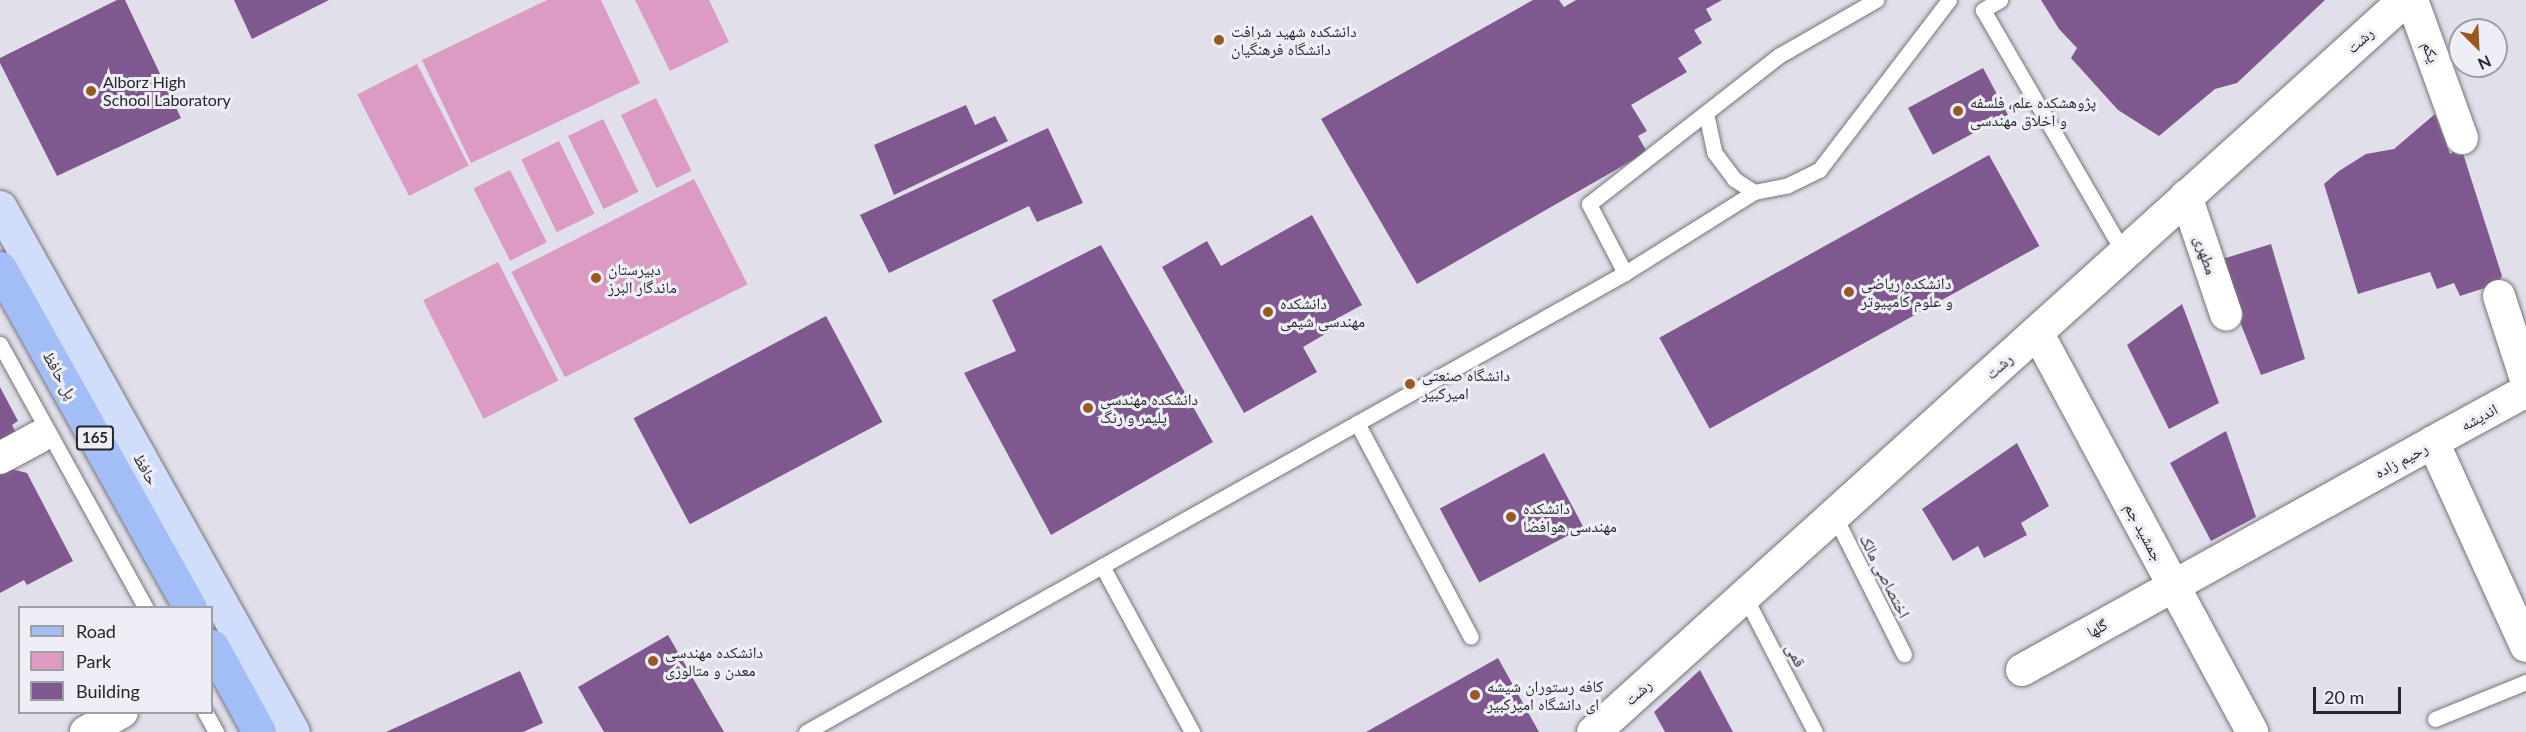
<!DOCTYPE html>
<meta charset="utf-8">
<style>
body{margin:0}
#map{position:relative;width:2526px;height:732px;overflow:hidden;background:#e1e0ea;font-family:Lato,"Noto Naskh Arabic",sans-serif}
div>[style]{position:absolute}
.green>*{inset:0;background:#db9bc3;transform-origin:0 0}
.building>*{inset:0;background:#7f588f;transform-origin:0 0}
.roads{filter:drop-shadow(0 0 2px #76757d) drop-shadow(0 0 2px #76757d)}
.service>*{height:15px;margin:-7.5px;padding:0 7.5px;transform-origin:7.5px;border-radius:7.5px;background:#fff}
.minor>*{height:32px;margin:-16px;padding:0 16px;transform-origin:16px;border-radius:16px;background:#fff}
.tertiary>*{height:33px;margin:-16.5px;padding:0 16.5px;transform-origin:16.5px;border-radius:16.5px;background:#fff}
.secondary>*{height:33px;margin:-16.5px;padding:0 16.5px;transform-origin:16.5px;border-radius:16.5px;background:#d1defb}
.primary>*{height:33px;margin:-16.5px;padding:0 16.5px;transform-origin:16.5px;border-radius:16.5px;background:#a3bdf7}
.dots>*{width:16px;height:16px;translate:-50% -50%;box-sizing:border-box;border:3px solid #eeeef7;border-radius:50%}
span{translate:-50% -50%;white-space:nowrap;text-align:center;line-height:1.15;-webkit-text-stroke:6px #eeeef7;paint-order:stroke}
.shield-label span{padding:2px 4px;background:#eeeef7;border:2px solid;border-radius:4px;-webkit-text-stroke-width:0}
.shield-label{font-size:15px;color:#26262a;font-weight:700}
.poi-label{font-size:16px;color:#26262a}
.left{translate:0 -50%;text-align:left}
.street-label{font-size:16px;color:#26262a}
.legend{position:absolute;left:18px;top:606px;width:195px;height:108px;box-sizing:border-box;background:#eeeef7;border:2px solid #9e9ea5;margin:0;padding:8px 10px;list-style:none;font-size:18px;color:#26262a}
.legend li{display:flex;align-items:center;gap:12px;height:30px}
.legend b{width:30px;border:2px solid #9e9ea5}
.north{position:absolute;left:2448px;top:18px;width:60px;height:60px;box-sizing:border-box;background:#eeeef7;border:2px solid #9e9ea5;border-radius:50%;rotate:156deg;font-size:16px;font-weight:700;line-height:24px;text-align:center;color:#26262a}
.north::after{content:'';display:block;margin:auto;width:21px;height:27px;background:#995a22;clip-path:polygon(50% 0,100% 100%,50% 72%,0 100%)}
.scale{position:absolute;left:2313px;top:687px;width:88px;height:27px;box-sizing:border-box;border:3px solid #26262a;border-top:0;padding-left:8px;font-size:18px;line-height:21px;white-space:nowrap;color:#26262a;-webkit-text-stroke:4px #eeeef7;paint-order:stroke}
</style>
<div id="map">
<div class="green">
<i style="clip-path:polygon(547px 0,601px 0,640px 83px,471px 163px,422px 60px)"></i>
<i style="clip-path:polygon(635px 0,709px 0,729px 42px,670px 71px)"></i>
<i style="left:417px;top:64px;width:114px;height:67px;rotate:63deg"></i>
<i style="left:656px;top:98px;width:81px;height:39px;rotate:64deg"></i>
<i style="left:603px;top:119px;width:81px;height:39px;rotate:64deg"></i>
<i style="left:559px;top:141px;width:81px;height:42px;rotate:64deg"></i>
<i style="left:510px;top:170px;width:81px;height:41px;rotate:63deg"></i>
<i style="left:694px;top:179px;width:118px;height:205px;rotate:63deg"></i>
<i style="left:498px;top:262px;width:133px;height:84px;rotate:63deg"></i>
</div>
<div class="building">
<i style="clip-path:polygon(117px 0,125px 0,181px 118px,57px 176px,0 63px,0 58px)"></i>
<i style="clip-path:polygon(234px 0,329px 0,252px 39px)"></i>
<i style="clip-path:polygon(1533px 0,1559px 0,1564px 7px,1576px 0,1722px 0,1706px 9px,1712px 20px,1694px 30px,1702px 43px,1678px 58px,1687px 72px,1631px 105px,1647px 131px,1638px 136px,1647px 152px,1417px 284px,1321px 119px)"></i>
<i style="clip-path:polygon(2041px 0,2325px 0,2237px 83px,2215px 89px,2159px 136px,2118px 110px,2071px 58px,2077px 48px,2059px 29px)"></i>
<i style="left:1983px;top:68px;width:53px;height:85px;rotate:62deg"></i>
<i style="clip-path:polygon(966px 105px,975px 125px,995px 116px,1008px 141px,894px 195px,874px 145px)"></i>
<i style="clip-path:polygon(2435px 114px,2450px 154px,2461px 147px,2502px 276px,2497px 284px,2460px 296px,2454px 283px,2437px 289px,2430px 272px,2358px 294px,2324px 184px,2339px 171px,2366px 154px,2394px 149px)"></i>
<i style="clip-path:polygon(1048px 128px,1083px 203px,1037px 222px,1029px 206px,889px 273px,860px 215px)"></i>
<i style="left:1989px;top:155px;width:104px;height:377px;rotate:61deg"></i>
<i style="clip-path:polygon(1312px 215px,1362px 305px,1336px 319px,1339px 326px,1303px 347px,1317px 372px,1244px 413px,1162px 267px,1207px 241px,1221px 266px)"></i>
<i style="clip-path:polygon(2271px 244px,2305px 359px,2261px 375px,2216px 261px)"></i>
<i style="clip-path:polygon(1101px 245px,1213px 442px,1051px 535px,964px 373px,1016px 351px,992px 300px)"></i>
<i style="clip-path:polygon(2182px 304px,2219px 403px,2169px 429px,2127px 345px)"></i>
<i style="left:826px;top:316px;width:120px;height:218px;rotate:62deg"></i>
<i style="clip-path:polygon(0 387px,18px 421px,12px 425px,19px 438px,0 448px)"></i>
<i style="clip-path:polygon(2226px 431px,2256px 517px,2211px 541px,2170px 463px)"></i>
<i style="clip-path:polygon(2017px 443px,2049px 506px,2021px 523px,2027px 535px,1984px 558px,1978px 546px,1953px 561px,1922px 509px)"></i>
<i style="left:1544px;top:453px;width:84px;height:118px;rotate:62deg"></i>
<i style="clip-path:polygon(3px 467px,27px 473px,73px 561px,27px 585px,24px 580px,0 593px,0 469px)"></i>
<i style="clip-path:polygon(668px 635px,724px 732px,604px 732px,578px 687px)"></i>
<i style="clip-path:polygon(1498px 658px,1539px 732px,1366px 732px)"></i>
<i style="clip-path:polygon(1700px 670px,1733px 732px,1665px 732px,1654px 712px)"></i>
<i style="clip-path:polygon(520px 671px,543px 723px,523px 732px,386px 732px)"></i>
</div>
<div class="roads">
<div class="service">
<i style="left:2000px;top:0;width:20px;rotate:150deg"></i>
<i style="left:1983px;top:10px;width:281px;rotate:59.9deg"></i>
<i style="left:1706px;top:113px;width:40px;rotate:78deg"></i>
<i style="left:1714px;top:152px;width:34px;rotate:53deg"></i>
<i style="left:1734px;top:179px;width:24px;rotate:33deg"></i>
<i style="left:1754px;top:192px;width:33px;rotate:-11deg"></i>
<i style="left:1786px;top:186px;width:37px;rotate:-26deg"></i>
<i style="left:1819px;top:170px;width:214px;rotate:-52.6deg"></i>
<i style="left:1625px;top:273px;width:152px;rotate:-32.1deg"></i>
<i style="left:0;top:344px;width:302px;rotate:61.1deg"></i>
<i style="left:1357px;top:423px;width:242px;rotate:62deg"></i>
<i style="left:1834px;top:515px;width:156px;rotate:63.3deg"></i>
<i style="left:1102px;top:566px;width:189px;rotate:61.5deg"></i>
<i style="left:1744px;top:595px;width:154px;rotate:62.6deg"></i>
<i style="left:205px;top:712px;width:23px;rotate:61deg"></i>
<i style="left:2435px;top:719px;width:98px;rotate:-22.1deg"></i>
<i style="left:806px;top:732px;width:939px;rotate:-29.27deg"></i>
<i style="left:1625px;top:273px;width:78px;rotate:-117.6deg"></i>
<i style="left:1589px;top:204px;width:242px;rotate:-38deg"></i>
<i style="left:1780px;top:55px;width:111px;rotate:-29.8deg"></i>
</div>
<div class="minor">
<i style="left:2412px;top:0;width:147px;rotate:70.1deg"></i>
<i style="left:2186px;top:196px;width:125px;rotate:71.3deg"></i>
<i style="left:2499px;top:296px;width:87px;rotate:72deg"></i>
<i style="left:2037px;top:332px;width:454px;rotate:61.7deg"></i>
<i style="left:2433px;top:442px;width:106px;rotate:-28.7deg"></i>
<i style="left:0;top:458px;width:44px;rotate:-28.3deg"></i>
<i style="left:2022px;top:670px;width:470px;rotate:-29deg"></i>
<i style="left:2433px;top:442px;width:224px;rotate:65.5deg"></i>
<i style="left:86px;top:732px;width:41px;rotate:-29.1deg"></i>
</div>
<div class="tertiary">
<i style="left:1593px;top:732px;width:1092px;rotate:-42.07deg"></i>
</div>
<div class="secondary">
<i style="left:0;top:207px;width:601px;rotate:60.83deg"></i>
</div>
<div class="primary">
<i style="left:0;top:268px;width:389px;rotate:60.8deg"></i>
<i style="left:212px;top:646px;width:98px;rotate:61.3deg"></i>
</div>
</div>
<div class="dots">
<i style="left:1219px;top:40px;background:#995a22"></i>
<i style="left:91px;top:91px;background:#995a22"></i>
<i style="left:1958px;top:111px;background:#995a22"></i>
<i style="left:596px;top:278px;background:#995a22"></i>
<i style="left:1849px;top:292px;background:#995a22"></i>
<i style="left:1268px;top:312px;background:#995a22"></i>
<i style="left:1410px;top:384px;background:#995a22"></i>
<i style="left:1088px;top:408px;background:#995a22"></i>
<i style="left:1511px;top:517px;background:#995a22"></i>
<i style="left:653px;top:661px;background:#995a22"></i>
<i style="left:1475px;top:695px;background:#995a22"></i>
</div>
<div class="shield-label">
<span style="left:95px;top:438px">165</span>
</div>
<div class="poi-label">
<span class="left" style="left:1231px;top:40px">دانشکده شهید شرافت<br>دانشگاه فرهنگیان</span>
<span class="left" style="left:103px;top:91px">Alborz High<br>School Laboratory</span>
<span class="left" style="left:1970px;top:111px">پژوهشکده علم، فلسفه<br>و اخلاق مهندسی</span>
<span class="left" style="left:608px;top:278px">دبیرستان<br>ماندگار البرز</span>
<span class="left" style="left:1861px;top:292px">دانشکده ریاضی<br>و علوم کامپیوتر</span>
<span class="left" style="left:1280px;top:312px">دانشکده<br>مهندسی شیمی</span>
<span class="left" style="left:1422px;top:384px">دانشگاه صنعتی<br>امیرکبیر</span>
<span class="left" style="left:1100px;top:408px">دانشکده مهندسی<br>پلیمر و رنگ</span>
<span class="left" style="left:1523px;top:517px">دانشکده<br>مهندسی هوافضا</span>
<span class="left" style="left:665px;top:661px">دانشکده مهندسی<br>معدن و متالوژی</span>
<span class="left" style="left:1487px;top:695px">کافه رستوران شیشه<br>ای دانشگاه امیرکبیر</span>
</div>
<div class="street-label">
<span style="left:2360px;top:40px;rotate:-42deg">رشت</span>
<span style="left:2431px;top:52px;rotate:70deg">یکم</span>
<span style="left:2206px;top:255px;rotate:72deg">مطهری</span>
<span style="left:1999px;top:366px;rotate:-42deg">رشت</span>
<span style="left:60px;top:375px;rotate:61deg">پل حافظ</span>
<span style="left:2479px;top:417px;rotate:-28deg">اندیشه</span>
<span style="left:2401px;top:460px;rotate:-28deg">رحیم زاده</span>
<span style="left:146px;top:469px;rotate:61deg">حافظ</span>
<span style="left:2144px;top:532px;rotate:62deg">جمشید جم</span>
<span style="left:1885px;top:576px;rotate:63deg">اختصاصی مالک</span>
<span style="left:2097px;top:628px;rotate:-29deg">گلها</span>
<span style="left:1796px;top:655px;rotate:63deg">قمی</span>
<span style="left:1638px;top:692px;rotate:-42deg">رشت</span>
</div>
<ul class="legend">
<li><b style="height:8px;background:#a3bdf7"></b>Road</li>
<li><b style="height:16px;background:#db9bc3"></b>Park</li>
<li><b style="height:16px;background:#7f588f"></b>Building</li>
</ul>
<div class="north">N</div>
<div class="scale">20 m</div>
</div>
